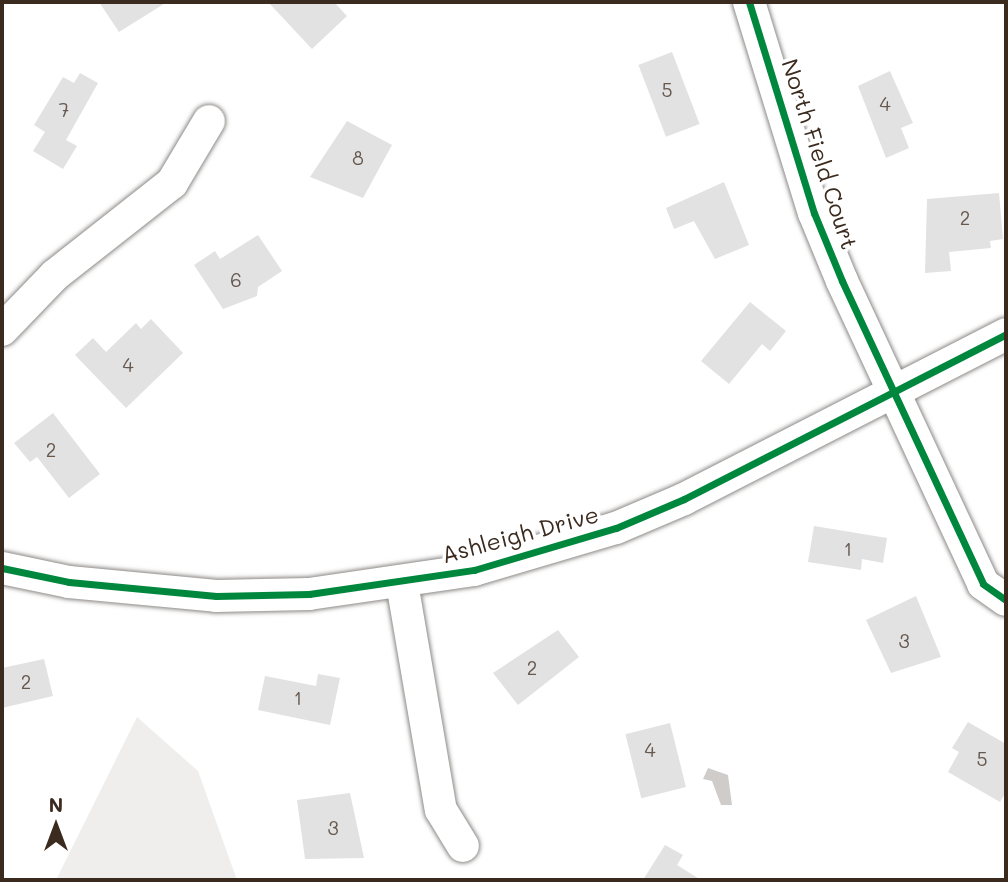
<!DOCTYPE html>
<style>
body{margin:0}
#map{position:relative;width:1008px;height:882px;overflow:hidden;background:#fff;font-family:Mali,sans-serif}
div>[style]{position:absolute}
.built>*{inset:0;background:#efeeed}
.water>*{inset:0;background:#d0ccca}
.building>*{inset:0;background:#e3e2e2;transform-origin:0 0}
.roads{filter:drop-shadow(0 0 2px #8e8b88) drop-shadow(0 0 2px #8e8b88)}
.minor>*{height:32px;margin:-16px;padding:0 16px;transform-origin:16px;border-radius:16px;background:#fff}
.cycleway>*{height:7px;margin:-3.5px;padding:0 3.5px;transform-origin:3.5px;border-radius:3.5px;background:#00873e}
span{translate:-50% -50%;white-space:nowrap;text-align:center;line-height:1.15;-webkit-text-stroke:7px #fff;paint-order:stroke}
.number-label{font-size:19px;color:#65584f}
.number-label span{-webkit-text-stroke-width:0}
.street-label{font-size:23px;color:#3b2a1e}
.frame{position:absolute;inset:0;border:4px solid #3b2a1e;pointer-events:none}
.north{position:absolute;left:21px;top:791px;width:70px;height:70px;-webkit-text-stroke:5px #fff;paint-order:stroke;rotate:0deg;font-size:19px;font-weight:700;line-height:28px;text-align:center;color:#3b2a1e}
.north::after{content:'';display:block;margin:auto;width:24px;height:32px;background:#3b2a1e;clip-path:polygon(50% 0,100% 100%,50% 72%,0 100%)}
</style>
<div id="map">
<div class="built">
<i style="clip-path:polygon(137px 717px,198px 771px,237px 880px,56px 880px)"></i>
</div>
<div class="water">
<i style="clip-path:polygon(708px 768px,728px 775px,732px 805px,721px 805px,712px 781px,703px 779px)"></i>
</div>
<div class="building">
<i style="clip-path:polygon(99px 2px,167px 2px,119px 32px)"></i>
<i style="clip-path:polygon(268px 2px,334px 2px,347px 16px,312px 49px)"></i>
<i style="left:672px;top:52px;width:77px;height:36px;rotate:69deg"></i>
<i style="clip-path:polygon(890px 71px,913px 123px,901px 128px,909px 148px,886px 158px,858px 86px)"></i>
<i style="clip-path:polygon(80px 73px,98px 83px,66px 140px,77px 146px,63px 169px,33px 151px,45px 132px,34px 125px,63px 77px,74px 83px)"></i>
<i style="clip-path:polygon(347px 121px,392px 145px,363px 198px,310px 177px)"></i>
<i style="clip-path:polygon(724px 182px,749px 245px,715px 259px,694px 221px,674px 229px,666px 208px)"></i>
<i style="clip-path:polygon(999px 193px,1003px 239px,990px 241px,991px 248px,949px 252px,951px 271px,925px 273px,927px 199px)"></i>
<i style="clip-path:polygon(258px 235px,282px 271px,258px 287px,257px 296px,223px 309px,194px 265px,215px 251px,220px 259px)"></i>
<i style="clip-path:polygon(750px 302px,786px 331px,770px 351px,762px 344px,729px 384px,701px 361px)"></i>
<i style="clip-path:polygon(151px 319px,183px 353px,126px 408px,75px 355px,93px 338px,106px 352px,136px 323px,141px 329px)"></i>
<i style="clip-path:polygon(53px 413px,100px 474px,69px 498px,37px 457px,30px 462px,14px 443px)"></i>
<i style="clip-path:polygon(814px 526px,887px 538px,883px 563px,862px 559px,861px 570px,808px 562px)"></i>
<i style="clip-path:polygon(916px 596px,941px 657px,891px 673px,866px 620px)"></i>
<i style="clip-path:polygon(558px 630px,579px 657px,518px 705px,493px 673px)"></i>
<i style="clip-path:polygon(44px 659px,53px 696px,2px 708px,2px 668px)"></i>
<i style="clip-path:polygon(318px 674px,340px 678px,330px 725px,258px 710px,265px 676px,316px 686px)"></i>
<i style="clip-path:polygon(968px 722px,1006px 744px,1006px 792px,1000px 802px,948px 772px,959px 752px,952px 748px)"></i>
<i style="left:670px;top:723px;width:66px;height:46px;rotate:76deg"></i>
<i style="clip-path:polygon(350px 793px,364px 858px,305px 859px,297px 800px)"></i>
<i style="clip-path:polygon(665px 845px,683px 855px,677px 865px,701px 880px,643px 880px)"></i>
</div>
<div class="roads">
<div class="minor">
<i style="left:749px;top:2px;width:221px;rotate:72.9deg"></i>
<i style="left:814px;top:213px;width:74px;rotate:67.6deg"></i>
<i style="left:842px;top:281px;width:334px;rotate:65deg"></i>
<i style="left:983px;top:584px;width:28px;rotate:35deg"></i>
<i style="left:2px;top:330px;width:76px;rotate:-46.1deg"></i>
<i style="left:55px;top:275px;width:149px;rotate:-38.2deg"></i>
<i style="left:172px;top:183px;width:72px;rotate:-59.2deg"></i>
<i style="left:2px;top:568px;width:68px;rotate:11.8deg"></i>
<i style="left:69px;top:582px;width:148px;rotate:5.4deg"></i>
<i style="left:216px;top:596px;width:93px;rotate:-1.2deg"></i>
<i style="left:309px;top:594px;width:167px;rotate:-8.3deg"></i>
<i style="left:474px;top:570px;width:148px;rotate:-16.5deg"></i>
<i style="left:616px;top:528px;width:74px;rotate:-23.1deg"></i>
<i style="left:684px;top:499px;width:362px;rotate:-27.1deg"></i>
<i style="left:402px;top:583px;width:230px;rotate:80.3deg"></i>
<i style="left:441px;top:810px;width:42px;rotate:58.6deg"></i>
</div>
</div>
<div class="cycleway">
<i style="left:749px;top:2px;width:221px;rotate:72.9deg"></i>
<i style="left:814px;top:213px;width:74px;rotate:67.6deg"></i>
<i style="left:842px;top:281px;width:334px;rotate:65deg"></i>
<i style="left:983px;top:584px;width:28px;rotate:35deg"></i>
<i style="left:2px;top:568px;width:68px;rotate:11.8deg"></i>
<i style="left:69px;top:582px;width:148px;rotate:5.4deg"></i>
<i style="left:216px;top:596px;width:93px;rotate:-1.2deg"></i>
<i style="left:309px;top:594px;width:167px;rotate:-8.3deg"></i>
<i style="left:474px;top:570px;width:148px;rotate:-16.5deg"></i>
<i style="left:616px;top:528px;width:74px;rotate:-23.1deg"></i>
<i style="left:684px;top:499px;width:362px;rotate:-27.1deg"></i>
</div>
<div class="number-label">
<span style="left:667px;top:90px">5</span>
<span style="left:885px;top:104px">4</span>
<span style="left:64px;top:110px">7</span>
<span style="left:358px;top:158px">8</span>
<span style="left:965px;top:218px">2</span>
<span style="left:236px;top:280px">6</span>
<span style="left:128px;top:365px">4</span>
<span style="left:51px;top:450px">2</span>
<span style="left:848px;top:549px">1</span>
<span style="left:904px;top:641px">3</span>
<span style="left:532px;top:668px">2</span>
<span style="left:26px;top:682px">2</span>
<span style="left:298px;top:698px">1</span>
<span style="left:650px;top:750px">4</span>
<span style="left:982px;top:759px">5</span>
<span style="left:333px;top:828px">3</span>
</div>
<div class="street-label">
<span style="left:820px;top:154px;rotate:72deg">North Field Court</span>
<span style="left:520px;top:534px;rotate:-15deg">Ashleigh Drive</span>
</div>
<div class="frame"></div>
<div class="north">N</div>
</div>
